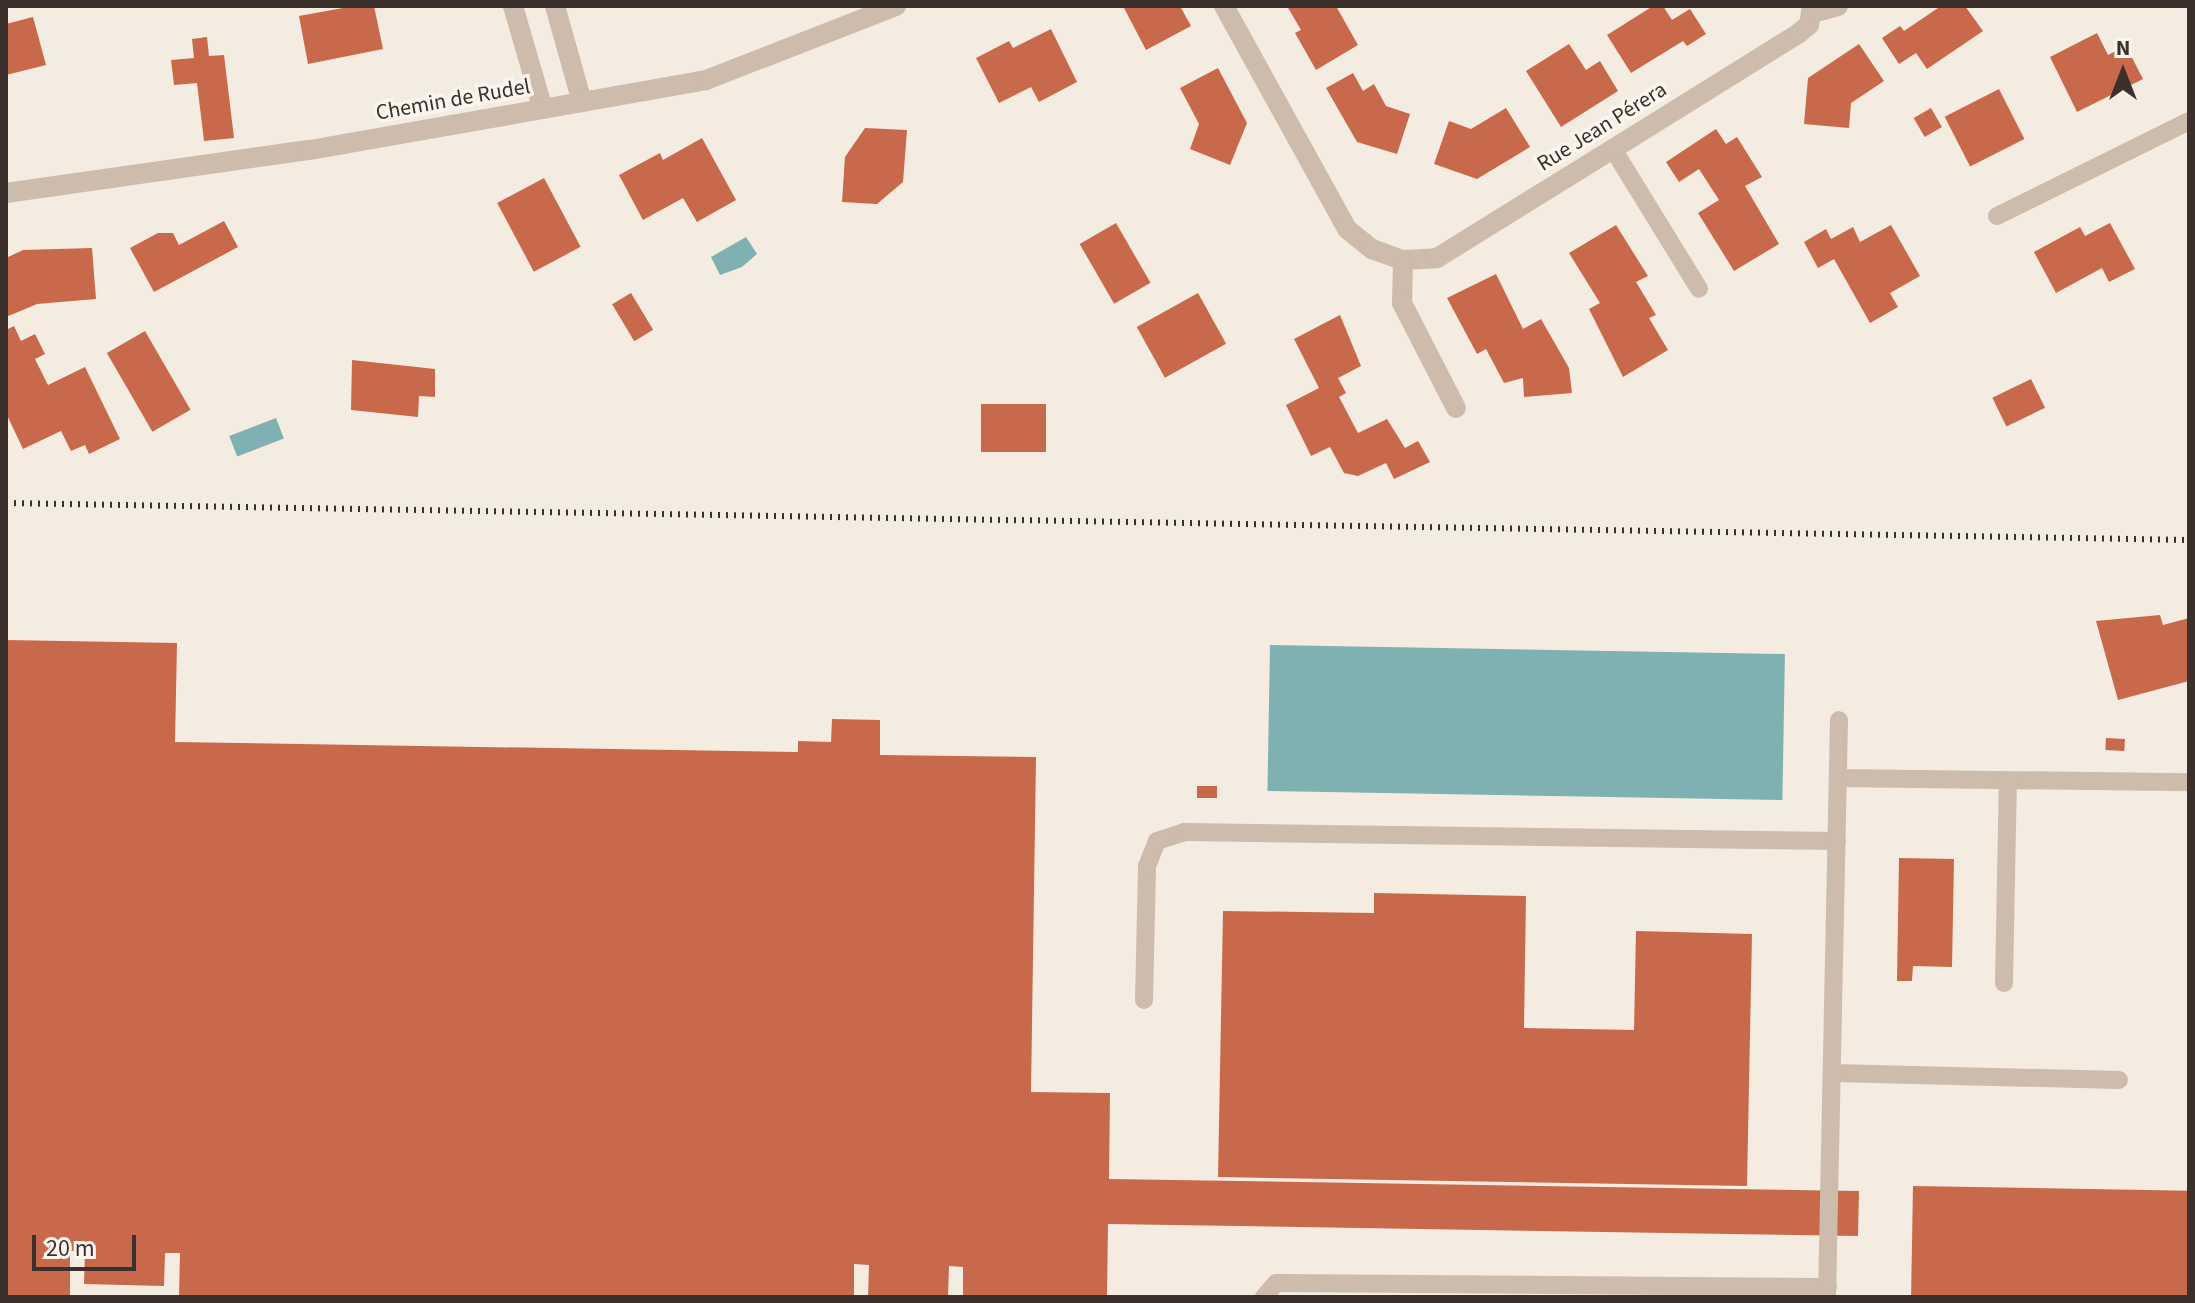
<!DOCTYPE html>
<meta charset="utf-8">
<style>
body{margin:0}
#map{position:relative;width:2195px;height:1303px;overflow:hidden;background:#f4ebe1;font-family:"Source Sans 3",sans-serif}
div>[style]{position:absolute}
.water>*{inset:0;background:#7fb0b2;transform-origin:0 0}
.building>*{inset:0;background:#c8694b;transform-origin:0 0}
.lane>*{height:18px;margin:-9px;padding:0 9px;transform-origin:9px;border-radius:9px;background:#cdbbac}
.street>*{height:20px;margin:-10px;padding:0 10px;transform-origin:10px;border-radius:10px;background:#cdbbac}
.rail>*{height:6px;margin-top:-3px;transform-origin:0;background:repeating-linear-gradient(90deg,#3b302b 0 2px,transparent 0 8px)}
span{translate:-50% -50%;white-space:nowrap;text-align:center;line-height:1.15;-webkit-text-stroke:7px #fbf5ee;paint-order:stroke}
.street-label{font-size:22px;color:#3b302b}
.frame{position:absolute;inset:0;border:8px solid #3b302b;pointer-events:none}
.north{position:absolute;left:2083px;top:32px;width:80px;height:80px;-webkit-text-stroke:6px #fbf5ee;paint-order:stroke;rotate:0deg;font-size:22px;font-weight:700;line-height:32px;text-align:center;color:#3b302b}
.north::after{content:'';display:block;margin:auto;width:28px;height:36px;background:#3b302b;clip-path:polygon(50% 0,100% 100%,50% 72%,0 100%)}
.scale{position:absolute;left:32px;top:1235px;width:104px;height:36px;box-sizing:border-box;border:4px solid #3b302b;border-top:0;padding-left:10px;font-size:24px;line-height:28px;white-space:nowrap;color:#3b302b;-webkit-text-stroke:6px #fbf5ee;paint-order:stroke}
</style>
<div id="map">
<div class="water">
<i style="clip-path:polygon(746px 237px,757px 254px,742px 267px,720px 275px,711px 257px)"></i>
<i style="left:276px;top:418px;width:22px;height:50px;rotate:69deg"></i>
<i style="left:1270px;top:645px;width:515px;height:146px;rotate:1deg"></i>
</div>
<div class="building">
<i style="clip-path:polygon(354px 6px,374px 6px,383px 49px,308px 64px,299px 16px)"></i>
<i style="clip-path:polygon(1123px 6px,1180px 6px,1191px 26px,1146px 50px)"></i>
<i style="clip-path:polygon(1287px 6px,1336px 6px,1358px 45px,1316px 70px,1295px 33px,1301px 30px)"></i>
<i style="clip-path:polygon(1653px 6px,1663px 6px,1672px 20px,1690px 9px,1706px 34px,1687px 46px,1683px 41px,1631px 73px,1607px 35px)"></i>
<i style="clip-path:polygon(1941px 6px,1965px 6px,1983px 31px,1927px 69px,1916px 53px,1899px 64px,1882px 38px,1900px 26px,1904px 31px)"></i>
<i style="clip-path:polygon(33px 17px,46px 65px,6px 75px,6px 24px)"></i>
<i style="clip-path:polygon(1051px 29px,1077px 82px,1039px 102px,1031px 87px,999px 103px,976px 58px,1009px 41px,1013px 48px)"></i>
<i style="clip-path:polygon(2097px 33px,2108px 55px,2126px 46px,2143px 79px,2077px 112px,2050px 57px)"></i>
<i style="clip-path:polygon(207px 37px,209px 56px,224px 55px,234px 138px,204px 141px,197px 83px,174px 85px,171px 60px,194px 58px,192px 39px)"></i>
<i style="clip-path:polygon(1569px 44px,1586px 70px,1600px 61px,1618px 91px,1561px 127px,1526px 71px)"></i>
<i style="clip-path:polygon(1859px 44px,1884px 81px,1851px 103px,1849px 128px,1804px 124px,1808px 78px)"></i>
<i style="clip-path:polygon(1218px 68px,1247px 123px,1230px 165px,1190px 149px,1199px 124px,1180px 88px)"></i>
<i style="clip-path:polygon(1353px 73px,1363px 91px,1374px 84px,1386px 106px,1410px 114px,1397px 154px,1357px 142px,1326px 88px)"></i>
<i style="left:1999px;top:89px;width:56px;height:61px;rotate:63deg"></i>
<i style="clip-path:polygon(1506px 108px,1530px 147px,1477px 179px,1434px 164px,1449px 121px,1471px 129px)"></i>
<i style="left:1931px;top:108px;width:22px;height:20px;rotate:60deg"></i>
<i style="clip-path:polygon(865px 128px,907px 130px,903px 182px,877px 204px,842px 202px,845px 157px)"></i>
<i style="clip-path:polygon(1716px 129px,1726px 144px,1737px 137px,1762px 177px,1745px 186px,1779px 244px,1734px 271px,1698px 213px,1719px 200px,1699px 169px,1679px 182px,1666px 162px)"></i>
<i style="clip-path:polygon(702px 138px,736px 200px,697px 222px,683px 198px,643px 220px,619px 175px,660px 153px,663px 160px)"></i>
<i style="left:544px;top:178px;width:78px;height:53px;rotate:62deg"></i>
<i style="clip-path:polygon(224px 221px,238px 247px,154px 292px,130px 248px,158px 233px,173px 233px,179px 245px)"></i>
<i style="left:1116px;top:223px;width:69px;height:42px;rotate:60deg"></i>
<i style="clip-path:polygon(2110px 223px,2135px 269px,2109px 282px,2102px 268px,2056px 293px,2034px 252px,2080px 227px,2085px 236px)"></i>
<i style="clip-path:polygon(1616px 225px,1648px 276px,1636px 282px,1656px 315px,1649px 318px,1668px 350px,1623px 377px,1589px 309px,1600px 303px,1569px 253px)"></i>
<i style="clip-path:polygon(1891px 225px,1920px 276px,1890px 293px,1898px 307px,1870px 323px,1834px 259px,1818px 268px,1804px 242px,1826px 229px,1831px 239px,1853px 227px,1860px 242px)"></i>
<i style="clip-path:polygon(92px 248px,96px 299px,37px 304px,6px 317px,6px 258px,23px 250px)"></i>
<i style="clip-path:polygon(1496px 274px,1523px 329px,1541px 319px,1569px 368px,1572px 393px,1524px 397px,1523px 378px,1504px 383px,1486px 349px,1477px 354px,1447px 298px)"></i>
<i style="left:631px;top:293px;width:43px;height:22px;rotate:59deg"></i>
<i style="left:1198px;top:293px;width:58px;height:70px;rotate:61deg"></i>
<i style="clip-path:polygon(1340px 315px,1361px 366px,1338px 378px,1346px 393px,1339px 397px,1358px 433px,1387px 419px,1405px 448px,1418px 441px,1430px 462px,1394px 479px,1386px 463px,1358px 476px,1344px 473px,1330px 447px,1311px 456px,1286px 405px,1319px 388px,1294px 339px)"></i>
<i style="clip-path:polygon(14px 326px,21px 341px,35px 334px,45px 354px,35px 359px,48px 385px,85px 367px,120px 439px,89px 454px,85px 445px,71px 451px,61px 431px,23px 449px,6px 413px,6px 330px)"></i>
<i style="left:145px;top:331px;width:91px;height:44px;rotate:60deg"></i>
<i style="clip-path:polygon(352px 360px,435px 369px,435px 397px,419px 396px,418px 417px,351px 410px)"></i>
<i style="left:2031px;top:379px;width:32px;height:43px;rotate:64deg"></i>
<i style="left:981px;top:404px;width:65px;height:48px"></i>
<i style="clip-path:polygon(2160px 615px,2163px 625px,2189px 618px,2189px 681px,2118px 700px,2096px 621px)"></i>
<i style="clip-path:polygon(6px 640px,177px 643px,175px 742px,798px 752px,798px 741px,831px 742px,832px 719px,880px 720px,880px 755px,1036px 757px,1031px 1092px,1110px 1093px,1109px 1179px,1859px 1191px,1858px 1236px,1108px 1224px,1107px 1297px,963px 1297px,963px 1267px,949px 1266px,948px 1297px,868px 1297px,869px 1265px,854px 1264px,854px 1297px,179px 1297px,180px 1253px,165px 1253px,164px 1286px,84px 1284px,85px 1251px,70px 1251px,70px 1297px,6px 1297px)"></i>
<i style="left:2106px;top:738px;width:19px;height:12px;rotate:3deg"></i>
<i style="left:1197px;top:786px;width:20px;height:12px"></i>
<i style="clip-path:polygon(1899px 858px,1954px 859px,1952px 967px,1913px 966px,1912px 981px,1897px 981px)"></i>
<i style="clip-path:polygon(1374px 893px,1526px 896px,1524px 1028px,1634px 1030px,1636px 931px,1752px 934px,1747px 1186px,1218px 1177px,1223px 911px,1374px 913px)"></i>
<i style="left:1913px;top:1186px;width:276px;height:111px;rotate:1deg"></i>
</div>
<div class="lane">
<i style="left:1613px;top:149px;width:164px;rotate:58.4deg"></i>
<i style="left:1997px;top:216px;width:214px;rotate:-26.3deg"></i>
<i style="left:1838px;top:778px;width:351px;rotate:0.7deg"></i>
<i style="left:2004px;top:983px;width:203px;rotate:-88.9deg"></i>
<i style="left:1144px;top:1000px;width:134px;rotate:-88.7deg"></i>
<i style="left:1147px;top:866px;width:27px;rotate:-68deg"></i>
<i style="left:1157px;top:841px;width:28px;rotate:-18deg"></i>
<i style="left:1184px;top:832px;width:653px;rotate:0.79deg"></i>
<i style="left:1834px;top:1073px;width:285px;rotate:1.4deg"></i>
<i style="left:1264px;top:1297px;width:18px;rotate:-49deg"></i>
<i style="left:1276px;top:1283px;width:552px;rotate:0.42deg"></i>
<i style="left:1827px;top:1297px;width:577px;rotate:-88.81deg"></i>
</div>
<div class="street">
<i style="left:513px;top:6px;width:107px;rotate:73.8deg"></i>
<i style="left:555px;top:6px;width:100px;rotate:74.3deg"></i>
<i style="left:1224px;top:6px;width:255px;rotate:61.1deg"></i>
<i style="left:1347px;top:229px;width:32px;rotate:39deg"></i>
<i style="left:1372px;top:249px;width:33px;rotate:20deg"></i>
<i style="left:1403px;top:260px;width:34px;rotate:-3deg"></i>
<i style="left:1437px;top:258px;width:207px;rotate:-31.8deg"></i>
<i style="left:1613px;top:149px;width:219px;rotate:-31.9deg"></i>
<i style="left:1799px;top:33px;width:13px;rotate:-39deg"></i>
<i style="left:1809px;top:25px;width:19px;rotate:-81deg"></i>
<i style="left:1812px;top:13px;width:27px;rotate:-15deg"></i>
<i style="left:6px;top:193px;width:307px;rotate:-8.1deg"></i>
<i style="left:310px;top:150px;width:402px;rotate:-10deg"></i>
<i style="left:706px;top:80px;width:204px;rotate:-21.3deg"></i>
<i style="left:1403px;top:260px;width:43px;rotate:91.3deg"></i>
<i style="left:1402px;top:303px;width:118px;rotate:62.8deg"></i>
</div>
<div class="rail">
<i style="left:6px;top:503px;width:2183px;rotate:0.97deg"></i>
</div>
<div class="street-label">
<span style="left:453px;top:100px;rotate:-10deg">Chemin de Rudel</span>
<span style="left:1602px;top:127px;rotate:-32deg">Rue Jean Pérera</span>
</div>
<div class="frame"></div>
<div class="north">N</div>
<div class="scale">20 m</div>
</div>
